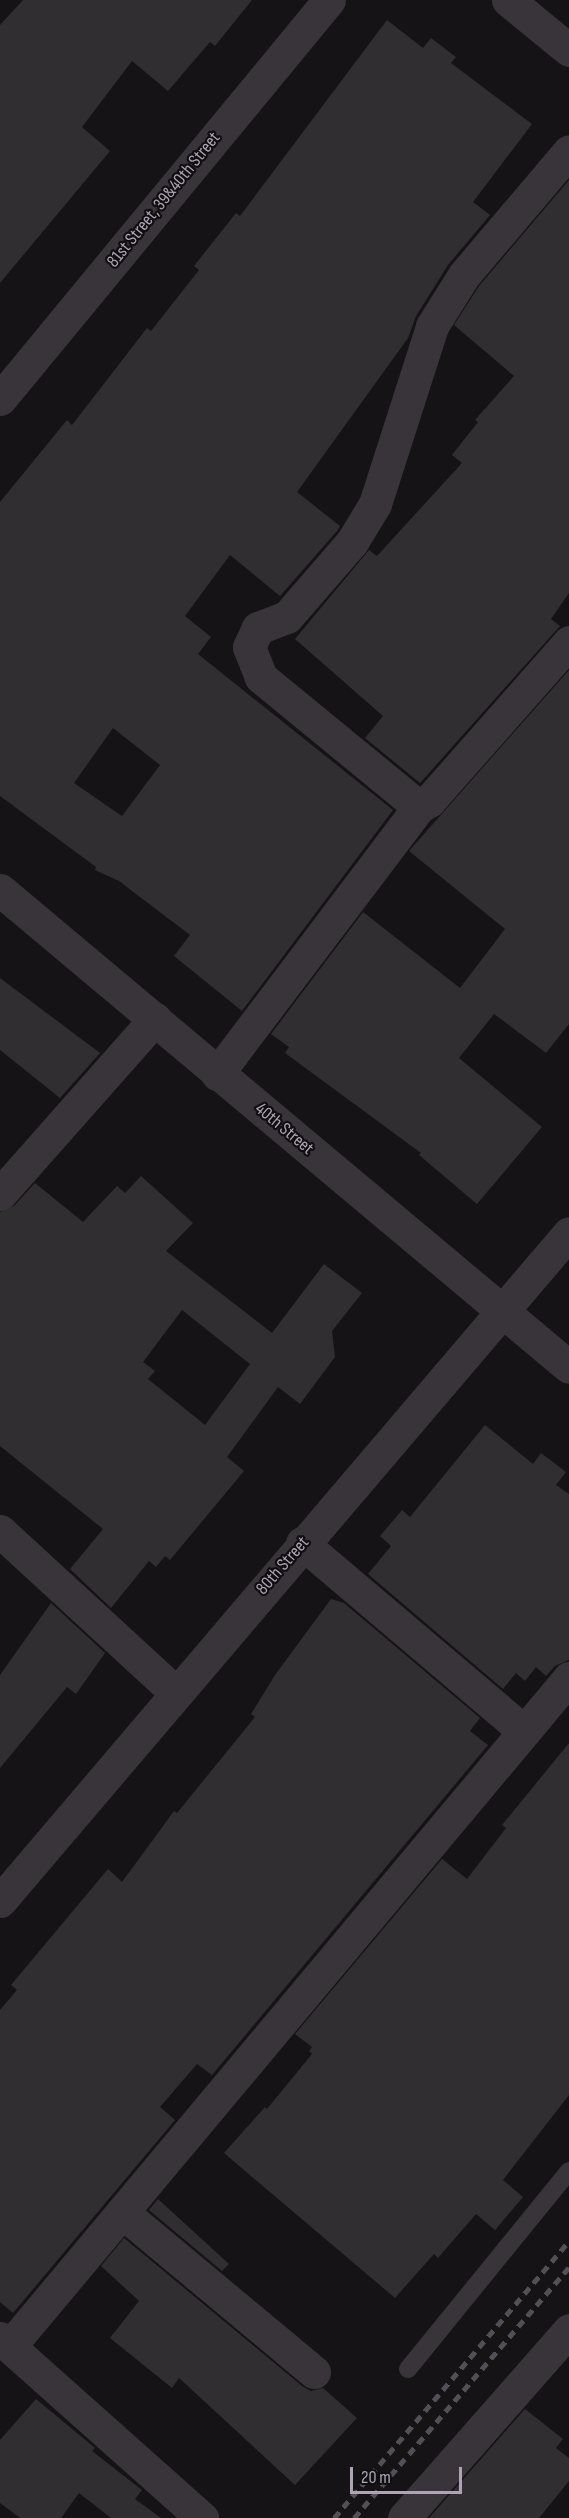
<!DOCTYPE html>
<style>
body{margin:0}
#map{position:relative;width:569px;height:2518px;overflow:hidden;background:#151315;font-family:"Sofia Sans Condensed",sans-serif}
div>[style]{position:absolute}
.building>*{inset:0;background:#312e31}
.lane>*{height:18px;margin:-9px;padding:0 9px;transform-origin:9px;border-radius:9px;background:#39343a}
.street>*{height:33px;margin:-16.5px;padding:0 16.5px;transform-origin:16.5px;border-radius:16.5px;background:#39343a}
.rail>*{height:4.5px;margin-top:-2.25px;transform-origin:0;background:repeating-linear-gradient(90deg,#544e57 0 8px,transparent 0 14px)}
span{translate:-50% -50%;white-space:nowrap;text-align:center;line-height:1.15;-webkit-text-stroke:4.5px #100e10;paint-order:stroke}
.street-label{font-size:18px;color:#afa4b6}
.scale{position:absolute;left:350px;top:2467px;width:112px;height:27px;box-sizing:border-box;border:3px solid #afa4b6;border-top:0;padding-left:8px;font-size:18px;line-height:21px;white-space:nowrap;color:#afa4b6;-webkit-text-stroke:4px #100e10;paint-order:stroke}
</style>
<div id="map">
<div class="building">
<i style="clip-path:polygon(23px 0,252px 0,215px 46px,210px 42px,168px 91px,132px 61px,82px 127px,110px 151px,0 283px,0 25px)"></i>
<i style="clip-path:polygon(evenodd,387px 20px,423px 48px,431px 38px,456px 57px,451px 63px,532px 124px,473px 202px,490px 215px,448px 265px,416px 316px,408px 338px,297px 492px,340px 526px,337px 531px,280px 596px,230px 555px,185px 616px,211px 637px,198px 654px,393px 810px,242px 1011px,174px 956px,190px 935px,119px 881px,95px 870px,96px 867px,0 796px,0 502px,67px 420px,72px 425px,147px 328px,151px 331px,199px 270px,194px 266px,236px 213px,240px 216px,387px 20px,113px 728px,160px 765px,122px 816px,74px 783px,113px 728px)"></i>
<i style="clip-path:polygon(569px 180px,569px 593px,551px 619px,560px 626px,420px 783px,365px 738px,383px 716px,295px 639px,369px 550px,377px 556px,462px 463px,452px 455px,478px 422px,475px 420px,514px 376px,454px 325px,479px 286px)"></i>
<i style="clip-path:polygon(569px 670px,569px 1024px,546px 1053px,494px 1014px,459px 1058px,542px 1127px,477px 1204px,419px 1155px,421px 1153px,285px 1053px,289px 1047px,271px 1034px,363px 912px,460px 988px,505px 929px,409px 851px)"></i>
<i style="clip-path:polygon(0 978px,100px 1053px,60px 1098px,0 1050px)"></i>
<i style="clip-path:polygon(evenodd,141px 1176px,193px 1223px,166px 1251px,272px 1333px,324px 1264px,362px 1293px,332px 1331px,335px 1357px,300px 1404px,278px 1387px,227px 1457px,244px 1471px,170px 1560px,165px 1556px,156px 1567px,149px 1561px,111px 1608px,70px 1569px,103px 1529px,0 1446px,0 1212px,14px 1206px,35px 1183px,83px 1222px,117px 1186px,125px 1193px,141px 1176px,182px 1310px,250px 1364px,205px 1425px,148px 1379px,155px 1371px,143px 1362px,182px 1310px)"></i>
<i style="clip-path:polygon(485px 1425px,533px 1464px,541px 1453px,566px 1472px,556px 1485px,569px 1494px,569px 1660px,555px 1666px,546px 1676px,536px 1667px,525px 1681px,516px 1673px,503px 1689px,368px 1574px,391px 1546px,380px 1536px,402px 1510px,410px 1517px)"></i>
<i style="clip-path:polygon(331px 1599px,344px 1603px,480px 1718px,470px 1731px,488px 1745px,212px 2075px,197px 2064px,160px 2107px,175px 2120px,13px 2313px,0 2302px,0 2010px,17px 1990px,11px 1985px,108px 1869px,122px 1882px,174px 1811px,177px 1813px,255px 1717px,251px 1714px,275px 1675px)"></i>
<i style="clip-path:polygon(51px 1603px,105px 1653px,76px 1694px,67px 1687px,0 1768px,0 1675px)"></i>
<i style="clip-path:polygon(569px 1743px,569px 2095px,503px 2180px,523px 2197px,495px 2230px,476px 2214px,438px 2258px,434px 2254px,395px 2298px,224px 2153px,265px 2107px,267px 2109px,312px 2054px,309px 2051px,312px 2047px,295px 2034px,442px 1859px,467px 1879px,506px 1828px,502px 1825px)"></i>
<i style="clip-path:polygon(158px 2199px,229px 2264px,222px 2271px,149px 2210px)"></i>
<i style="clip-path:polygon(124px 2238px,302px 2386px,311px 2391px,323px 2388px,357px 2418px,295px 2485px,179px 2378px,172px 2388px,110px 2338px,139px 2301px,101px 2266px)"></i>
<i style="clip-path:polygon(36px 2399px,95px 2448px,92px 2451px,142px 2490px,135px 2499px,161px 2518px,111px 2518px,79px 2493px,61px 2518px,20px 2518px,0 2503px,0 2440px)"></i>
<i style="clip-path:polygon(525px 2409px,563px 2439px,556px 2448px,569px 2458px,569px 2481px,539px 2518px,429px 2518px)"></i>
</div>
<div class="lane">
<i style="left:408px;top:2369px;width:255px;rotate:-50.9deg"></i>
</div>
<div class="street">
<i style="left:508px;top:0;width:79px;rotate:39.3deg"></i>
<i style="left:0;top:399px;width:517px;rotate:-50.49deg"></i>
<i style="left:419px;top:807px;width:205px;rotate:-140.6deg"></i>
<i style="left:261px;top:677px;width:32px;rotate:-112deg"></i>
<i style="left:249px;top:647px;width:21px;rotate:-65deg"></i>
<i style="left:258px;top:628px;width:31px;rotate:-21deg"></i>
<i style="left:287px;top:617px;width:99px;rotate:-49.1deg"></i>
<i style="left:352px;top:542px;width:44px;rotate:-58.8deg"></i>
<i style="left:375px;top:504px;width:187px;rotate:-72.2deg"></i>
<i style="left:432px;top:326px;width:60px;rotate:-57.9deg"></i>
<i style="left:464px;top:275px;width:162px;rotate:-49.7deg"></i>
<i style="left:0;top:890px;width:742px;rotate:39.97deg"></i>
<i style="left:217px;top:1074px;width:335px;rotate:-52.9deg"></i>
<i style="left:419px;top:807px;width:12px;rotate:-31deg"></i>
<i style="left:429px;top:801px;width:212px;rotate:-48.6deg"></i>
<i style="left:0;top:1194px;width:234px;rotate:-48.5deg"></i>
<i style="left:0;top:1531px;width:238px;rotate:42.6deg"></i>
<i style="left:302px;top:1543px;width:291px;rotate:40.3deg"></i>
<i style="left:0;top:1901px;width:877px;rotate:-49.58deg"></i>
<i style="left:122px;top:2212px;width:250px;rotate:39.8deg"></i>
<i style="left:0;top:2338px;width:271px;rotate:41.7deg"></i>
<i style="left:10px;top:2346px;width:871px;rotate:-50.08deg"></i>
<i style="left:404px;top:2518px;width:250px;rotate:-48.7deg"></i>
</div>
<div class="rail">
<i style="left:334px;top:2518px;width:363px;rotate:-49.7deg"></i>
<i style="left:354px;top:2518px;width:330px;rotate:-49.4deg"></i>
</div>
<div class="street-label">
<span style="left:164px;top:200px;rotate:-51deg">81st Street, 39&amp;40th Street</span>
<span style="left:284px;top:1129px;rotate:40deg">40th Street</span>
<span style="left:283px;top:1566px;rotate:-49deg">80th Street</span>
</div>
<div class="scale">20 m</div>
</div>
